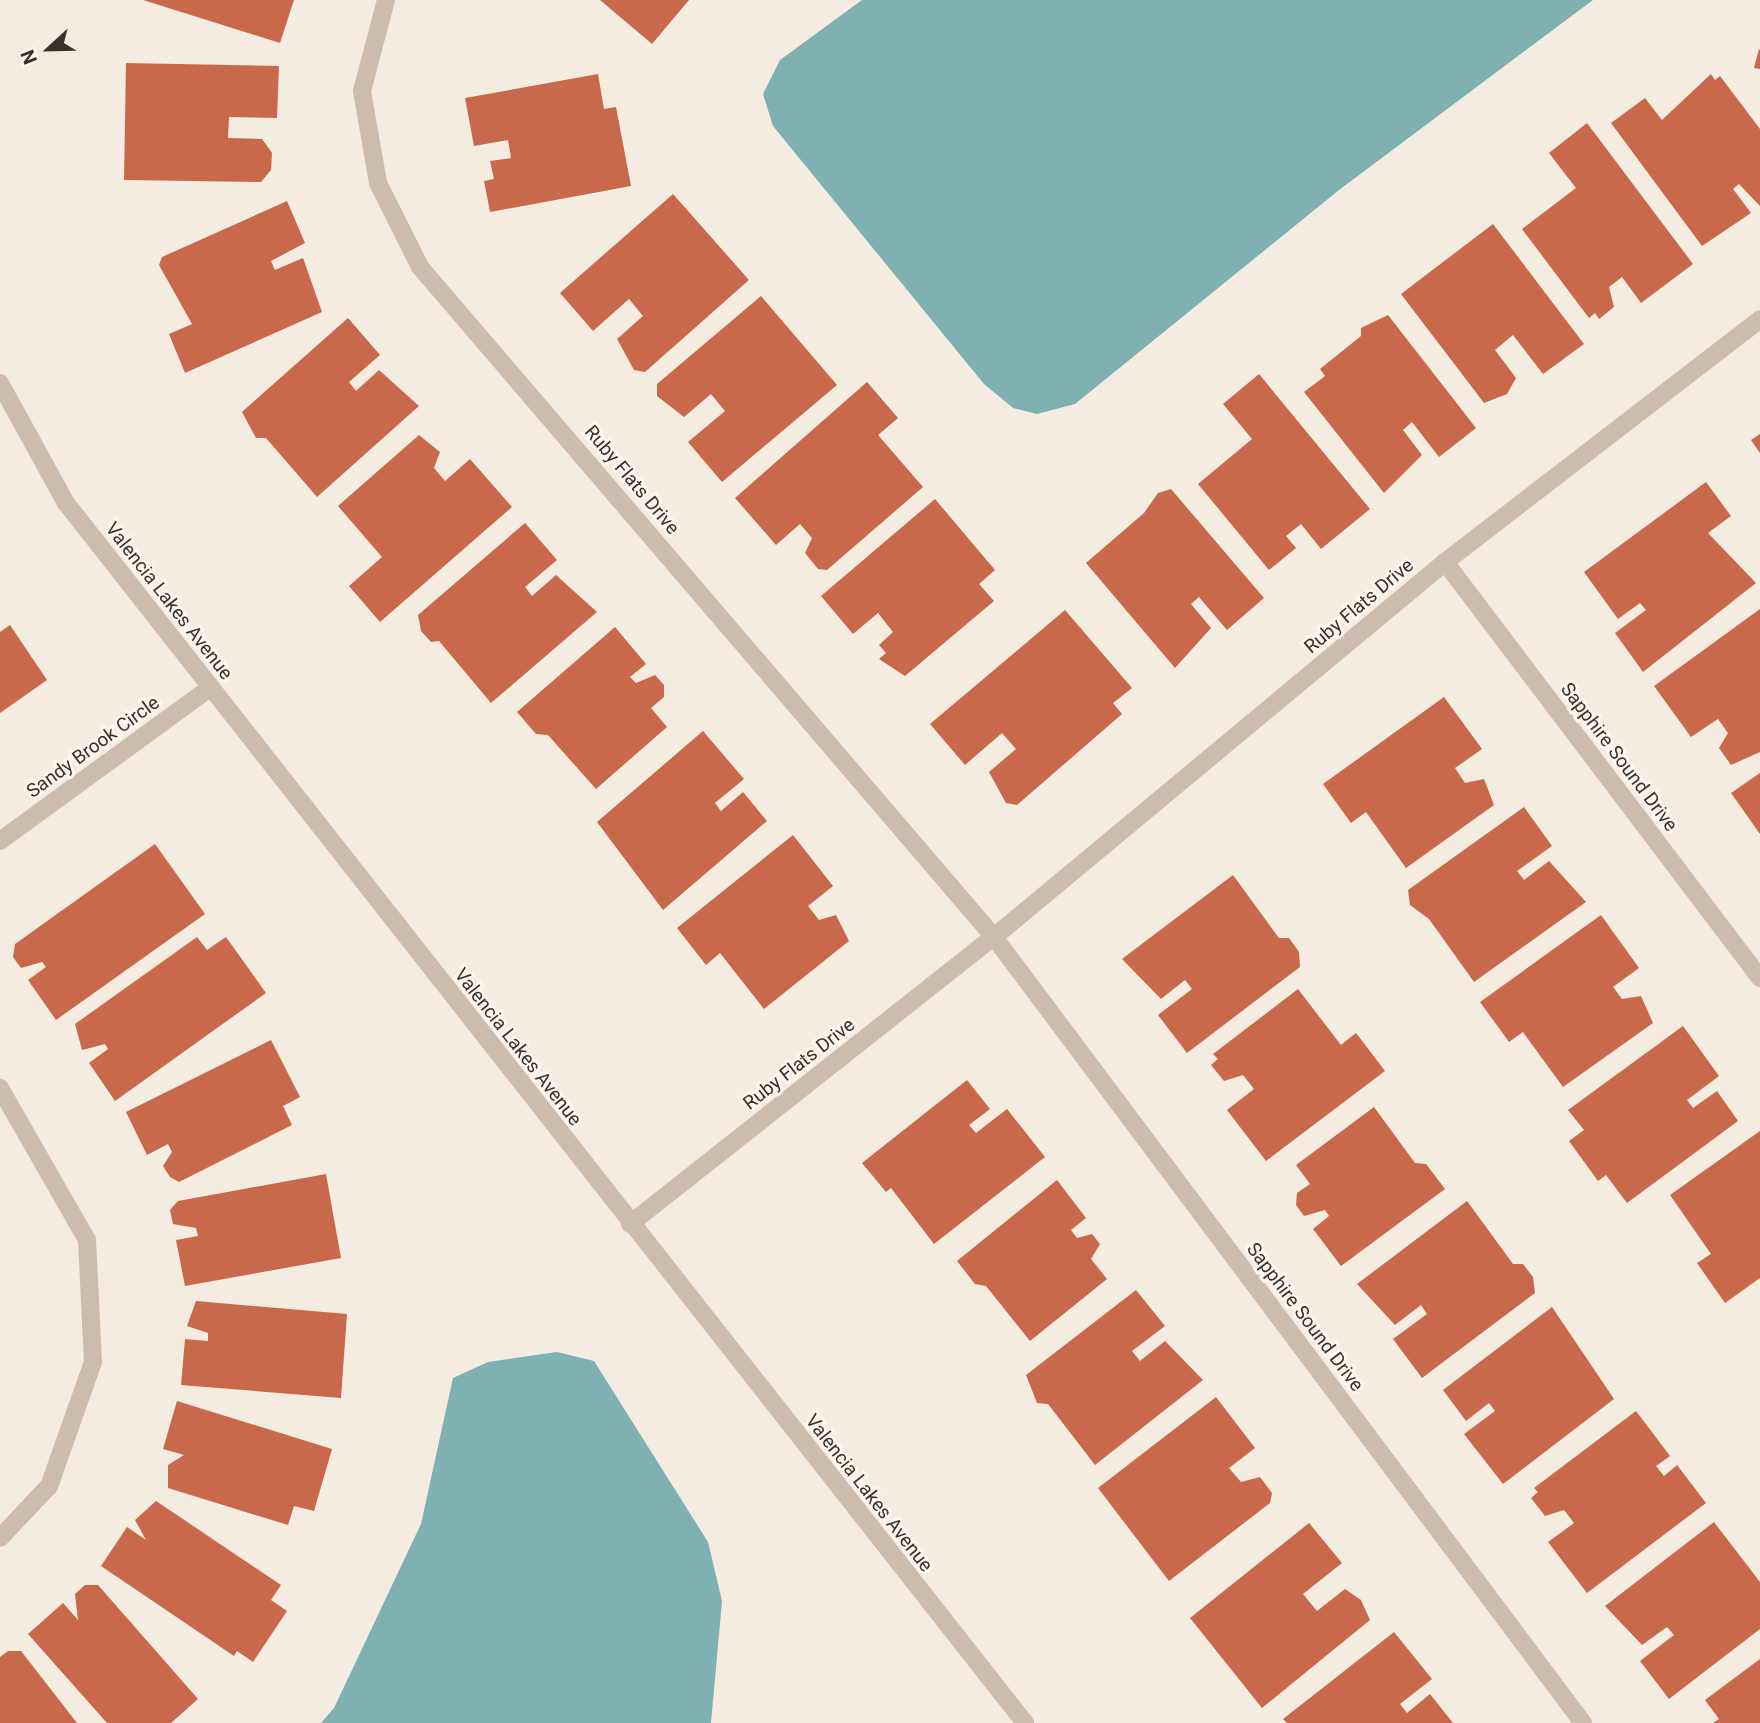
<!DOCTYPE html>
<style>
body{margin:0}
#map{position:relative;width:1760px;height:1723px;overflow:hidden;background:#f4ebe1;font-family:Roboto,sans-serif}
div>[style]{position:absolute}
.water>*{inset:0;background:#7fb0b2}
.building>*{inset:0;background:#c8694b}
.street>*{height:18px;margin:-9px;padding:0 9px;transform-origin:9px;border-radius:9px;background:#cdbbac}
span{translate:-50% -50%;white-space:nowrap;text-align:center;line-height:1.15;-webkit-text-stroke:6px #fbf5ee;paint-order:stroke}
.street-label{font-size:19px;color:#3b302b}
.north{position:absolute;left:14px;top:14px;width:70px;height:70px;-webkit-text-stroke:5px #fbf5ee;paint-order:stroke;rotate:248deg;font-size:19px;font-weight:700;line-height:28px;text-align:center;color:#3b302b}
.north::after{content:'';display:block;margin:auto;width:24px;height:32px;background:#3b302b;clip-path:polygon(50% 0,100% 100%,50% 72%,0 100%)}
</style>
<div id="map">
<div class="water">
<i style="clip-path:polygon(862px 0,1593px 0,1339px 190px,1075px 404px,1037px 414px,1013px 408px,984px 384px,773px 126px,763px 94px,780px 60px)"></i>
<i style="clip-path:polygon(557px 1352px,594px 1361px,708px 1542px,722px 1601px,711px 1723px,321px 1723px,334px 1708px,421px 1524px,453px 1378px,488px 1362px)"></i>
</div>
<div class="building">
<i style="clip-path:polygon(143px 0,294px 0,280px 43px)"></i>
<i style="clip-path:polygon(600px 0,689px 0,652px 44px)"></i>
<i style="clip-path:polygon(1759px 49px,1760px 50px,1760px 69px,1754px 68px)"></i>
<i style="clip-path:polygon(126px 63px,279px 66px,277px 118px,229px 117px,228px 138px,262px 139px,272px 153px,271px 170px,261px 182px,124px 180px)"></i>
<i style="clip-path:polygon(598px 74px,604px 109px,616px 107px,631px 186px,490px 212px,484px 181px,494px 179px,490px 161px,511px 158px,508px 140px,474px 146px,465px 98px)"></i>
<i style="clip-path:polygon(1711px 74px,1715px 80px,1720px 76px,1760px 129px,1760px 206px,1739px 184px,1733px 189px,1751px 213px,1702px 246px,1611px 123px,1645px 98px,1662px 120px)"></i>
<i style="clip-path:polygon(1587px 123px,1693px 264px,1641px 303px,1622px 277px,1609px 287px,1614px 307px,1599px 319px,1595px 313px,1589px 318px,1522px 229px,1576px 188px,1549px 153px)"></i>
<i style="clip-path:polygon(673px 194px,749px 280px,645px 372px,634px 370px,617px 339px,643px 316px,629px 299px,593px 331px,560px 293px)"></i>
<i style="clip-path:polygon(287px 201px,305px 243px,271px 261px,275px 270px,303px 258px,322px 312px,185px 373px,169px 334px,192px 324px,159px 265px,162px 257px)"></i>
<i style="clip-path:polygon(1493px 224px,1584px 344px,1543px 374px,1513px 335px,1495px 350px,1516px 378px,1507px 394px,1484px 403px,1401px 294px)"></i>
<i style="clip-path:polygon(761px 296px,837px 385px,722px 482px,688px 442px,725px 411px,711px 394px,684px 417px,657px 396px,657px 384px)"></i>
<i style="clip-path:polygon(1388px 315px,1476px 428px,1439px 457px,1412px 422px,1403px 430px,1422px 455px,1384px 493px,1304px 392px,1325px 376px,1320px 369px,1361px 336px,1361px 328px)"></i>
<i style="clip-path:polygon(348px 318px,380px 355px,349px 382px,356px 391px,379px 370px,419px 406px,317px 497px,266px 438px,256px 438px,242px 412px)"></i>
<i style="clip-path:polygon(1259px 374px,1370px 509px,1321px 549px,1301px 524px,1286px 536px,1296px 548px,1269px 570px,1198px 484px,1252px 439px,1223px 404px)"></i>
<i style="clip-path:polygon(867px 382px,898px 418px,878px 435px,923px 487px,827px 570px,818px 569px,805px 553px,812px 538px,800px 524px,776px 545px,735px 498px)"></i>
<i style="clip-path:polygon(1760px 434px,1760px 453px,1751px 440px)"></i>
<i style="clip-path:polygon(419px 435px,440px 452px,434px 468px,445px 481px,470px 459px,512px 507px,380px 622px,349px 586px,382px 557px,338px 506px)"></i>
<i style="clip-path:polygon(1706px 482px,1731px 516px,1708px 533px,1756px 583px,1643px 672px,1615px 633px,1646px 610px,1640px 603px,1618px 619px,1584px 572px)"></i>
<i style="clip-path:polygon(1171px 489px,1264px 598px,1227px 630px,1199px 597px,1191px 604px,1211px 628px,1175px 668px,1086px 563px,1144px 513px,1158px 493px)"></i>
<i style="clip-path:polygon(935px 499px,995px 570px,979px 584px,994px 601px,905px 676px,879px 659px,886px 653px,879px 645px,893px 632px,878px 613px,853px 634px,821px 596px)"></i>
<i style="clip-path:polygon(525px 523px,557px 560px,525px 587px,532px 596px,556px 575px,597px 612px,491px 703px,439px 641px,431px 642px,421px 631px,418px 615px)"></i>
<i style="clip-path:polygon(1760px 609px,1760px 752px,1731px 765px,1719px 748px,1728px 733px,1718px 719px,1691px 737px,1654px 686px)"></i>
<i style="clip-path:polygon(1065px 610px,1132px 688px,1113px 703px,1122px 714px,1017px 805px,1006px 803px,989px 772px,1016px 749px,1002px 733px,965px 765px,930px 724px)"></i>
<i style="clip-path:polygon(10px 625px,47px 680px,0 713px,0 632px)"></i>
<i style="clip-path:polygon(615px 627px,646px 664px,630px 677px,636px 683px,655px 675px,664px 685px,664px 697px,651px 708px,667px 727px,596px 789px,548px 735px,536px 734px,517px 712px)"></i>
<i style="clip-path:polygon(1444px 697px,1482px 749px,1455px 768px,1465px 783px,1484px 779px,1494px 805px,1406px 868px,1366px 812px,1351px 823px,1323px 784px)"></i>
<i style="clip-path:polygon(703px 731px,744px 779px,715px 803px,721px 811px,743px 792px,767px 821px,663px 910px,597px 822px)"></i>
<i style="clip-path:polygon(1760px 773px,1760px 834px,1731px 793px)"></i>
<i style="clip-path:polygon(1524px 807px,1552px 846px,1517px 871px,1524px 880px,1549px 861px,1586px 902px,1474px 982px,1429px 919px,1410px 905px,1408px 890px)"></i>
<i style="clip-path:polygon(793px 835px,833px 886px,808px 906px,819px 920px,836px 915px,849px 941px,764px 1009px,720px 953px,706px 965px,677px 928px)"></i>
<i style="clip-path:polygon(155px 844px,205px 914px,56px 1020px,28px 980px,46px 967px,42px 962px,21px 968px,13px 957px,15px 944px)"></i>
<i style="clip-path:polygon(1233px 875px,1279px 938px,1289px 938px,1299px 952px,1300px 967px,1187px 1053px,1158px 1015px,1192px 989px,1185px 980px,1161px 999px,1122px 959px)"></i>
<i style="clip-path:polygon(1601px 915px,1639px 968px,1613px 987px,1622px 999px,1641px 996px,1653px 1023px,1563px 1087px,1523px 1032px,1509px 1042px,1480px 1002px)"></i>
<i style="clip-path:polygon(197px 937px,207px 950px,226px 937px,266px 993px,115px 1101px,89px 1063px,108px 1049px,105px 1044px,82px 1050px,75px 1024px)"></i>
<i style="clip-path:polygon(1298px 989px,1341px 1045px,1356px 1033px,1385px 1071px,1266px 1161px,1227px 1110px,1254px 1089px,1243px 1075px,1224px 1081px,1211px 1065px,1218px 1059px,1213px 1054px)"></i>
<i style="clip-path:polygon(1683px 1026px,1719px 1076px,1687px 1100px,1693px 1108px,1717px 1091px,1738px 1121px,1627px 1203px,1606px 1175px,1598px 1181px,1569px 1141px,1584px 1130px,1568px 1110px)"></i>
<i style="clip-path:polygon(271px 1040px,300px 1097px,283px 1106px,292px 1125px,179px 1182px,170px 1177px,163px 1166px,172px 1152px,168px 1144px,147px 1155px,126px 1112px)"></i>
<i style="clip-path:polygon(967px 1080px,990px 1109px,969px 1125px,976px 1133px,1007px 1109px,1045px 1157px,934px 1244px,891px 1188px,886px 1192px,862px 1163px)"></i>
<i style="clip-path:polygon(1374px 1107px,1415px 1163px,1426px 1164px,1445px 1189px,1341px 1266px,1313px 1229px,1329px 1216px,1325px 1210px,1304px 1216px,1296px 1205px,1297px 1193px,1310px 1184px,1296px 1165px)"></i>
<i style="clip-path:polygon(1760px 1131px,1760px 1278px,1725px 1303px,1697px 1263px,1711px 1254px,1670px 1195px)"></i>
<i style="clip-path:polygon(326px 1174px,341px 1258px,185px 1286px,176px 1240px,198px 1236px,196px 1228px,173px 1224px,170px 1210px,178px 1201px)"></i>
<i style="clip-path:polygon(1057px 1180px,1086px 1218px,1071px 1230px,1077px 1238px,1092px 1234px,1100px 1244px,1091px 1259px,1107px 1279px,1030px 1341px,986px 1286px,975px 1284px,957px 1261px)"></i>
<i style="clip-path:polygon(1467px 1201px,1513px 1264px,1523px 1264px,1533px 1277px,1535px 1293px,1422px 1378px,1393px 1339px,1427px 1314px,1421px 1305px,1395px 1325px,1357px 1284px)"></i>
<i style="clip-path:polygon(1136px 1290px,1165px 1326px,1132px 1351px,1140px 1361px,1165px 1341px,1203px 1380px,1095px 1465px,1048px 1404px,1037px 1403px,1026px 1375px)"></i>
<i style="clip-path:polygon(196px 1301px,347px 1314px,341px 1398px,181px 1385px,185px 1339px,208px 1341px,208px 1333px,187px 1326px)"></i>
<i style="clip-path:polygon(1552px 1307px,1614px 1399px,1503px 1484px,1464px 1434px,1495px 1411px,1489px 1403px,1466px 1421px,1443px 1390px)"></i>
<i style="clip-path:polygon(1216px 1397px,1255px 1448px,1229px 1468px,1241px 1482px,1260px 1477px,1272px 1493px,1270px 1503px,1169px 1581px,1098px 1488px)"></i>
<i style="clip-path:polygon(177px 1401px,332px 1449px,314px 1511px,294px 1506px,288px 1525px,168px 1488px,168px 1465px,184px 1455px,163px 1449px)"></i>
<i style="clip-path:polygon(1636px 1411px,1670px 1456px,1656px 1466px,1664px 1476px,1677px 1465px,1706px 1503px,1587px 1593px,1548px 1542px,1574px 1523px,1564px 1510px,1545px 1516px,1531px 1498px,1538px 1492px,1534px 1488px)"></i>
<i style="clip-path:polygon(156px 1501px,281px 1585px,271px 1600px,287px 1611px,253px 1662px,237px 1651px,234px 1656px,101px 1566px,127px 1527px,146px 1540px,135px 1520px)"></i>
<i style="clip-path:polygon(1714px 1522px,1760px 1582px,1760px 1629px,1669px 1699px,1640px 1661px,1674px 1635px,1667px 1627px,1642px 1645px,1605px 1606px)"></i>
<i style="clip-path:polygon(1309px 1523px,1342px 1563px,1303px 1594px,1317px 1611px,1345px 1589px,1361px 1600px,1370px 1620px,1262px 1708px,1190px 1618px)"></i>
<i style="clip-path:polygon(85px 1585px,98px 1585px,198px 1699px,171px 1723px,107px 1723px,28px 1634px,63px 1603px,78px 1620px,75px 1594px)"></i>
<i style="clip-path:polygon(1394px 1632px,1432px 1679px,1400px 1704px,1407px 1713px,1430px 1694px,1453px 1723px,1287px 1723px,1283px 1719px)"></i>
<i style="clip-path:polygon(8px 1651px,21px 1651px,77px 1723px,0 1723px,0 1657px)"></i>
<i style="clip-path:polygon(1760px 1659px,1760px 1723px,1713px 1723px,1719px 1719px,1705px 1700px)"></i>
</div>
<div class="street">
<i style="left:386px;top:0;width:94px;rotate:104.8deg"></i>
<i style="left:362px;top:91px;width:93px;rotate:80.1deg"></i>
<i style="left:378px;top:183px;width:94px;rotate:63.4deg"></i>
<i style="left:420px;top:267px;width:882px;rotate:49.41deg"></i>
<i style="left:994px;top:937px;width:982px;rotate:53.15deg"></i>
<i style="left:0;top:383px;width:137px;rotate:61.2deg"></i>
<i style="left:66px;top:503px;width:1552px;rotate:51.83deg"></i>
<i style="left:1445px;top:562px;width:522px;rotate:52.87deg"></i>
<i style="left:0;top:841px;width:260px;rotate:-36.1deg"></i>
<i style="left:0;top:1088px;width:175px;rotate:60.2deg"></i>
<i style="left:87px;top:1240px;width:122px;rotate:87.2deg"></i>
<i style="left:93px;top:1362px;width:132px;rotate:109.5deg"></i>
<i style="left:49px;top:1486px;width:71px;rotate:133.3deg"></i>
<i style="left:630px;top:1224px;width:464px;rotate:-38.3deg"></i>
<i style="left:994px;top:937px;width:587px;rotate:-39.74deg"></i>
<i style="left:1445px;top:562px;width:398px;rotate:-37.6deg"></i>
</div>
<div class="street-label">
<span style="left:632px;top:480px;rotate:50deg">Ruby Flats Drive</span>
<span style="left:169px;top:601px;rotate:52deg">Valencia Lakes Avenue</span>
<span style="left:1359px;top:606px;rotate:-40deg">Ruby Flats Drive</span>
<span style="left:93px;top:747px;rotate:-36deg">Sandy Brook Circle</span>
<span style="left:1619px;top:757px;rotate:53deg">Sapphire Sound Drive</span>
<span style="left:518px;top:1047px;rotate:52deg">Valencia Lakes Avenue</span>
<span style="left:799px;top:1064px;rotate:-38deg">Ruby Flats Drive</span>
<span style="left:1305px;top:1317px;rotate:53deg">Sapphire Sound Drive</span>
<span style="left:869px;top:1493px;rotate:52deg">Valencia Lakes Avenue</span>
</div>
<div class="north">N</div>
</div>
